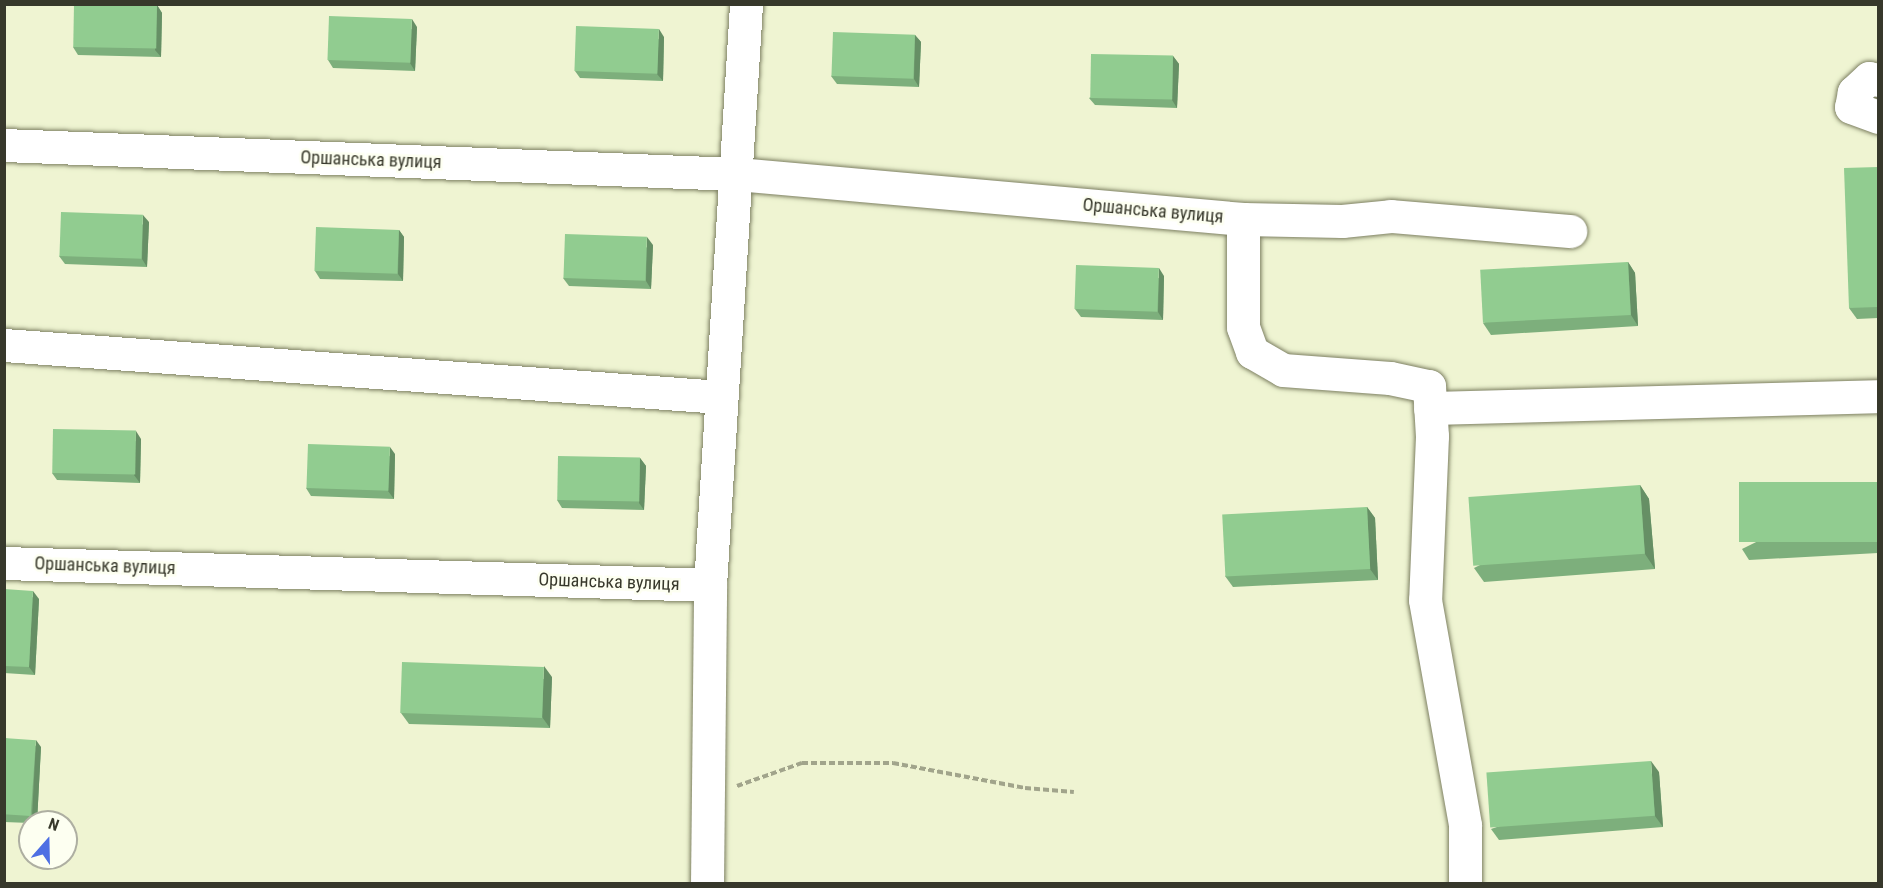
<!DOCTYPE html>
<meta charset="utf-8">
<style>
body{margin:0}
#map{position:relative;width:1883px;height:888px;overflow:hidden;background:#eff4d2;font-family:"Roboto Condensed",sans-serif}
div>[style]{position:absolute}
.path>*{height:4px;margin-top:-2px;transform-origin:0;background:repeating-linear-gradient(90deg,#a1a48b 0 6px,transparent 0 9px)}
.roads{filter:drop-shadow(0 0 2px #7d8062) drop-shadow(0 0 2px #7d8062)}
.minor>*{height:33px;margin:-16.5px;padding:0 16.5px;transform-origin:16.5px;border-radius:16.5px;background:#fff}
.wall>*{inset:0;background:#7daf7c}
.shaded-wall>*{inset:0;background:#668f65}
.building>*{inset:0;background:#91cc90;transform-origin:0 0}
span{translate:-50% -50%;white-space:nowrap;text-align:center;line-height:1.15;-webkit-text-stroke:5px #fdfff1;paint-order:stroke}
.street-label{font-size:18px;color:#37382b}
.frame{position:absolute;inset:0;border:6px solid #37382b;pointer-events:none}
.north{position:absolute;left:18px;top:810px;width:60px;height:60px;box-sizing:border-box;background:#fdfff1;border:2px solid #aeafa2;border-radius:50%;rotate:20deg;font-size:16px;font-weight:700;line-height:24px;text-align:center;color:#37382b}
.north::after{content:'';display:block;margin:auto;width:21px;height:27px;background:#4e6fe3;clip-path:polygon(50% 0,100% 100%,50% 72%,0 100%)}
</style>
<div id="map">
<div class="path">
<i style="left:737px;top:786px;width:69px;rotate:-19.5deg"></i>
<i style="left:802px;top:763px;width:91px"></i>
<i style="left:893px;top:763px;width:134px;rotate:10.7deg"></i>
<i style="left:1025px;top:788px;width:49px;rotate:4.7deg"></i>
</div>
<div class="roads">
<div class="minor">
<i style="left:1878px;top:80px;width:9px;rotate:-167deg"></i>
<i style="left:1869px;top:78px;width:21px;rotate:137deg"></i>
<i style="left:1854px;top:92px;width:15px;rotate:101deg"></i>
<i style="left:1851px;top:107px;width:29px;rotate:20deg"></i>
<i style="left:4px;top:145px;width:734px;rotate:2.27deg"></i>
<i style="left:737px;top:174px;width:508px;rotate:5.08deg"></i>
<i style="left:1243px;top:219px;width:99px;rotate:1.2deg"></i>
<i style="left:1342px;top:221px;width:49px;rotate:-5.8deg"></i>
<i style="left:1391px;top:216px;width:180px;rotate:4.8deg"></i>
<i style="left:1243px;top:219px;width:108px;rotate:90deg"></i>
<i style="left:1243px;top:327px;width:27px;rotate:70deg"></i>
<i style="left:1252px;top:352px;width:36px;rotate:30deg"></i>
<i style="left:1283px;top:370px;width:107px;rotate:4.3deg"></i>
<i style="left:1390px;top:378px;width:40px;rotate:12deg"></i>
<i style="left:1429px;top:386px;width:50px;rotate:86.6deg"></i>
<i style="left:1432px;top:436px;width:164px;rotate:92.4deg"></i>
<i style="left:1425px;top:600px;width:229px;rotate:79.9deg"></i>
<i style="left:1465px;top:825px;width:59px;rotate:90deg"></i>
<i style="left:4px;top:345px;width:719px;rotate:4.15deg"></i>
<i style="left:1430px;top:408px;width:448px;rotate:-1.5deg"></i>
<i style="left:4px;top:563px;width:706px;rotate:1.78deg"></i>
<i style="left:707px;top:884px;width:299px;rotate:-89.4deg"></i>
<i style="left:710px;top:585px;width:582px;rotate:-86.45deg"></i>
</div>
</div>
<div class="wall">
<i style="clip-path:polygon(157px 5px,162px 13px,161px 57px,78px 55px,73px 47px)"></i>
<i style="clip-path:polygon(417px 27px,415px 71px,333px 68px,328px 60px)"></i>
<i style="clip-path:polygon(915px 35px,921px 42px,919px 87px,837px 84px,831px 76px)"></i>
<i style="clip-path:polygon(664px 37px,663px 81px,580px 78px,575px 71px)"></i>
<i style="clip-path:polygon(1173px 56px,1179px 64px,1177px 108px,1095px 105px,1089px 98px)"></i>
<i style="clip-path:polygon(1878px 167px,1878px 318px,1857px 319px,1849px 308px)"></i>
<i style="clip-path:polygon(149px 222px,147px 267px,65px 264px,59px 256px)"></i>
<i style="clip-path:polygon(399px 230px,404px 237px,403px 281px,320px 279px,315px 271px)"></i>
<i style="clip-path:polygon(653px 245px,651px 289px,569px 286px,563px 278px)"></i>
<i style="clip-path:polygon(1628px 262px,1635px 273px,1638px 326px,1491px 335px,1483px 323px)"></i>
<i style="clip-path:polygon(1164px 276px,1163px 320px,1081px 317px,1075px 309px)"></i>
<i style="clip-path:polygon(141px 439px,140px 483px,57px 480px,52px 473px)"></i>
<i style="clip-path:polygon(395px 454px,394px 499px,311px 496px,306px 488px)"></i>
<i style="clip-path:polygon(640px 458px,646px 466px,644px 510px,562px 508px,557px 500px)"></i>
<i style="clip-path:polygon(1878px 482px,1878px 553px,1749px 560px,1742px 549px)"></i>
<i style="clip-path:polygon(1640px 485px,1649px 499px,1655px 569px,1484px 582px,1474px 568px)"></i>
<i style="clip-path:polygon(1367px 507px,1375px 518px,1378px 580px,1233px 587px,1225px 576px)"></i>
<i style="clip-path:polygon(4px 589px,39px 599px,35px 675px,4px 673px)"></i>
<i style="clip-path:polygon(552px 677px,550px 728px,409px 724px,401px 713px)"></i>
<i style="clip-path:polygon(4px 738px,41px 747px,37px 822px,30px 822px,30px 823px,4px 822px)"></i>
<i style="clip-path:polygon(1659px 772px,1663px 827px,1499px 840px,1491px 829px)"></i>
</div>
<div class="shaded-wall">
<i style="clip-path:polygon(157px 5px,162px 13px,161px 57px,155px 50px)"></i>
<i style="clip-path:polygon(412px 19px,417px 27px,415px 71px,410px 63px)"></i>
<i style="clip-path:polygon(659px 29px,664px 37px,663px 81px,657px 74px)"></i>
<i style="clip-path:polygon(915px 35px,921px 42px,919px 87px,914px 79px)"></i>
<i style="clip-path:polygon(1173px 56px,1179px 64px,1177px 108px,1172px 100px)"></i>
<i style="clip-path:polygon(143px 215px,149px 222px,147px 267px,142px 259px)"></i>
<i style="clip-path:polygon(399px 230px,404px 237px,403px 281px,398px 274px)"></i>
<i style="clip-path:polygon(647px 237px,653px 245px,651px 289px,646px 281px)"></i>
<i style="clip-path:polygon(1628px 262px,1635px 273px,1638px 326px,1631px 315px)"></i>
<i style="clip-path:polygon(1159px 268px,1164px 276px,1163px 320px,1158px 312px)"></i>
<i style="clip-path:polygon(136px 431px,141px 439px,140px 483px,134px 475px)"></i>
<i style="clip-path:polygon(390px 447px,395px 454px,394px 499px,388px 491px)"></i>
<i style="clip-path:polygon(640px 458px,646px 466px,644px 510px,639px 503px)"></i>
<i style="clip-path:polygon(1640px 485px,1649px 499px,1655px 569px,1645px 554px)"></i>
<i style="clip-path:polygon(1367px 507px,1375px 518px,1378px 580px,1370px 569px)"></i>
<i style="clip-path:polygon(33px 591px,39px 599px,35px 675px,29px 667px)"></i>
<i style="clip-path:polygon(544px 666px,552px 677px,550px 728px,542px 717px)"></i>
<i style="clip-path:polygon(36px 740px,41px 747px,37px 822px,36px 822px,32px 816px)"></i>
<i style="clip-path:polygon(1651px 761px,1659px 772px,1663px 827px,1655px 816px)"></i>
</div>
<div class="building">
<i style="left:74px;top:4px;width:83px;height:43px;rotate:1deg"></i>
<i style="left:329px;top:16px;width:83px;height:44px;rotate:2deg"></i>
<i style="left:576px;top:26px;width:83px;height:45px;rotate:2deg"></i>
<i style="left:833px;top:32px;width:82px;height:44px;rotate:2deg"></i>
<i style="left:1091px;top:54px;width:82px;height:44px;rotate:1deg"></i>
<i style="clip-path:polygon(1878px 167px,1878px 307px,1849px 308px,1844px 168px)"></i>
<i style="left:61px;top:212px;width:82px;height:44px;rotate:2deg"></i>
<i style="left:316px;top:227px;width:83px;height:44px;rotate:2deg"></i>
<i style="left:565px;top:234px;width:82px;height:44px;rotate:2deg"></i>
<i style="left:1628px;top:262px;width:53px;height:148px;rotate:87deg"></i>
<i style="left:1076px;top:265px;width:83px;height:44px;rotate:2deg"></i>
<i style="left:53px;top:429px;width:83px;height:44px;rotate:1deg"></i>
<i style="left:308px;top:444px;width:82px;height:44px;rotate:2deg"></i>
<i style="left:558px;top:456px;width:82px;height:44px;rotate:1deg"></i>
<i style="left:1878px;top:482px;width:60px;height:139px;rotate:90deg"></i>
<i style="left:1640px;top:485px;width:69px;height:172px;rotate:86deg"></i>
<i style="left:1367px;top:507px;width:62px;height:145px;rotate:87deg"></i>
<i style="clip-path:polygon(4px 589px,33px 591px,29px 667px,4px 666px)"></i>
<i style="left:402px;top:662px;width:142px;height:51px;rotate:2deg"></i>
<i style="left:4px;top:738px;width:32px;height:76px;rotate:4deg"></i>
<i style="left:1651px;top:761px;width:55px;height:165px;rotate:86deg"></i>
</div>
<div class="street-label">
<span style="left:371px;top:160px;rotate:2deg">Оршанська вулиця</span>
<span style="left:1153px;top:211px;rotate:5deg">Оршанська вулиця</span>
<span style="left:105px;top:566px;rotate:2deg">Оршанська вулиця</span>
<span style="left:609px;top:582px;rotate:2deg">Оршанська вулиця</span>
</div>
<div class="frame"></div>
<div class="north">N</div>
</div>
